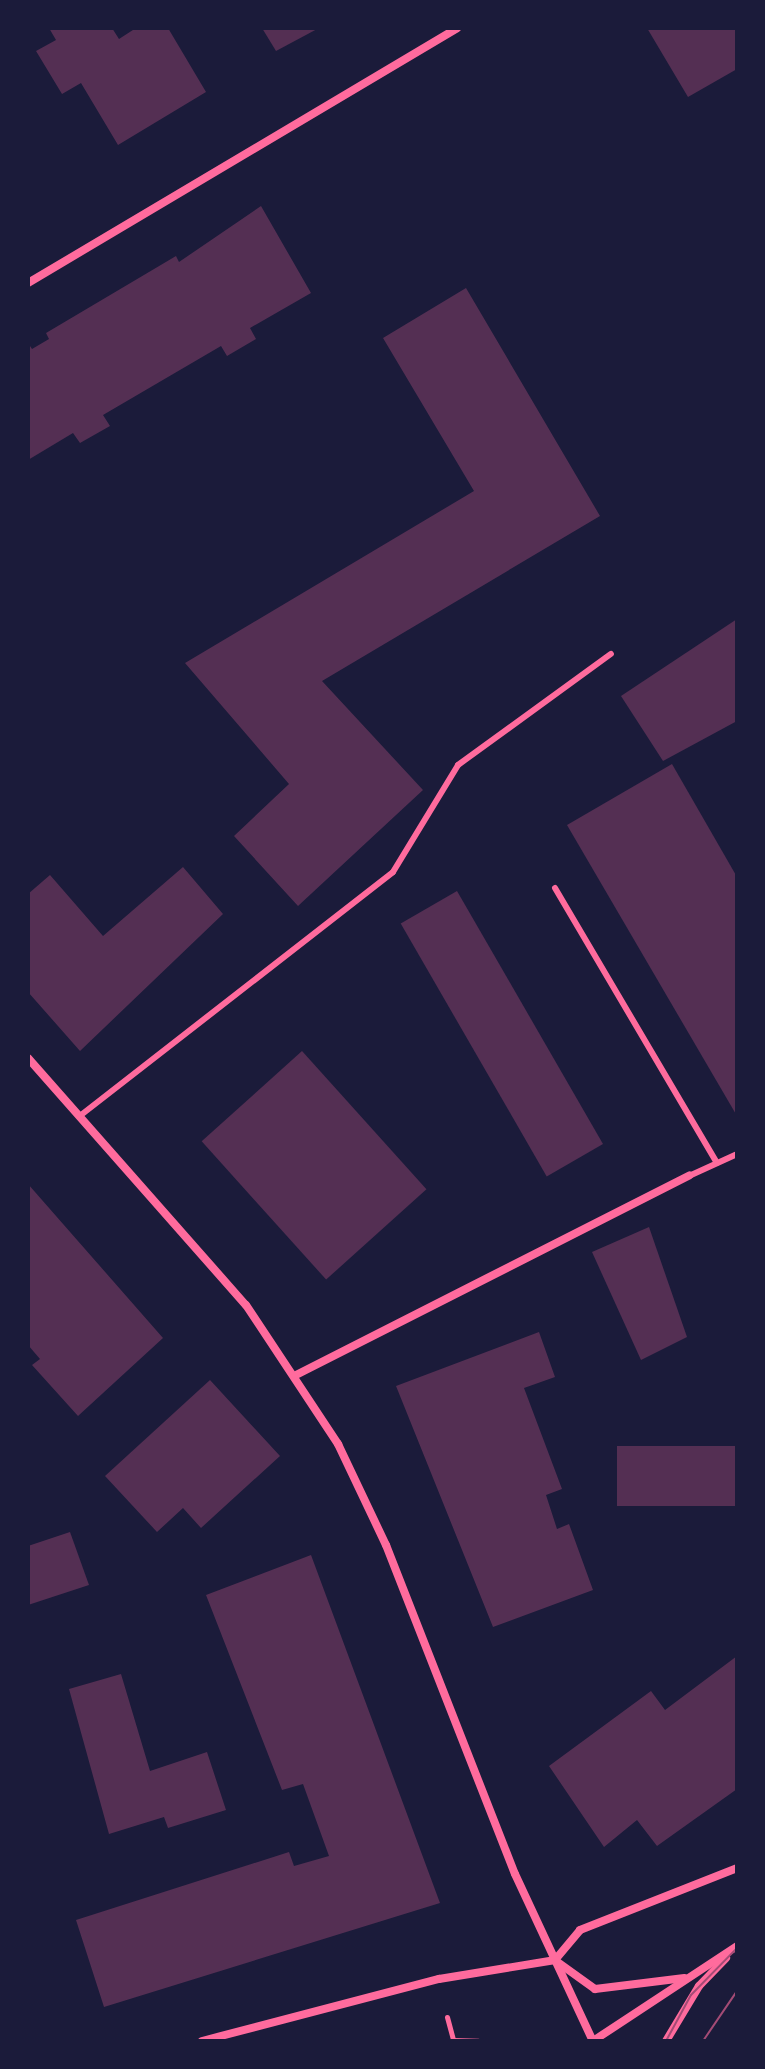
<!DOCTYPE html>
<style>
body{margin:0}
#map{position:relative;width:765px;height:2069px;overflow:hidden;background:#1b1b3a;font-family:Montserrat,sans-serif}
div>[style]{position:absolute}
.building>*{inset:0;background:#542f53;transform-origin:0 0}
.path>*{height:5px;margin:-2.5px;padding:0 2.5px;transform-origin:2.5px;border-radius:2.5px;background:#ff6b9d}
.service>*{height:6px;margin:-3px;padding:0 3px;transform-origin:3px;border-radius:3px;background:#ff6b9d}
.minor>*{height:8px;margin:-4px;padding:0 4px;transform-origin:4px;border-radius:4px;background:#ff6b9d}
.tram>*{height:2px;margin:-1px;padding:0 1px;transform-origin:1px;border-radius:1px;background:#a44b75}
span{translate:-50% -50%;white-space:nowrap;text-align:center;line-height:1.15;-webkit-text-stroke:8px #1b1b3a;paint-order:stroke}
.frame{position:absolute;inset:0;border:30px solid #1b1b3a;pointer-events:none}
</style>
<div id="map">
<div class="building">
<i style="clip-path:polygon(49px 28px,112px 28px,119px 39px,136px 28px,168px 28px,206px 92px,118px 145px,81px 83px,62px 94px,36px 51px,56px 40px)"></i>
<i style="clip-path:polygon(262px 28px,319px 28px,276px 51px)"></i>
<i style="clip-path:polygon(647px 28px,737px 28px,737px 69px,688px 97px)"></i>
<i style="clip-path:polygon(261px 206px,311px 293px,250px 328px,256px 339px,227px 356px,221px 346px,103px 415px,110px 426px,80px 443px,73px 433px,28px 460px,28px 343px,32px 349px,49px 339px,46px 333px,176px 256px,179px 262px)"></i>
<i style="clip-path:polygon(466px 288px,600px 516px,322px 681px,423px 790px,298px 906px,234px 836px,289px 784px,185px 663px,474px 491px,383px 338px)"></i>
<i style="clip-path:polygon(737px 619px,737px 721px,663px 761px,621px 696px)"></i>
<i style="clip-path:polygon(672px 764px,737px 877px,737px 1116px,567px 825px)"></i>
<i style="clip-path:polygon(183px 867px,223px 914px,80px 1051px,28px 992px,28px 894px,50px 875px,103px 936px)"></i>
<i style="left:457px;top:891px;width:292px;height:65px;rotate:60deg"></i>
<i style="left:302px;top:1051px;width:186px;height:135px;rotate:48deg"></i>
<i style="clip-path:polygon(28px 1184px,163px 1338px,78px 1416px,32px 1365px,40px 1359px,28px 1345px)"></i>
<i style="clip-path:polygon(649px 1227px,687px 1337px,641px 1360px,592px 1252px)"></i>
<i style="clip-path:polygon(539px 1332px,555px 1377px,524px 1388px,562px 1489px,546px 1495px,557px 1529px,569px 1524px,593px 1590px,493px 1627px,396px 1386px)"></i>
<i style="clip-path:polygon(210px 1380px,280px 1456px,201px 1528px,183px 1508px,157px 1532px,105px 1476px)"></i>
<i style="left:737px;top:1446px;width:60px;height:120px;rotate:90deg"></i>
<i style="clip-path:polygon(70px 1532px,89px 1585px,28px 1605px,28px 1546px)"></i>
<i style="clip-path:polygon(311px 1555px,440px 1903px,104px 2007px,76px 1920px,289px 1852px,294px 1866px,329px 1856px,303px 1784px,282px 1790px,206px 1595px)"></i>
<i style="clip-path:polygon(737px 1656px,737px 1789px,657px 1846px,637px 1820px,604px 1847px,549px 1766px,651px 1691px,665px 1710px)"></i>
<i style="clip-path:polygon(121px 1674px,150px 1771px,207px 1752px,226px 1810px,168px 1828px,164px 1817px,109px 1834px,69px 1689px)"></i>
</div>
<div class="path">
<i style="left:447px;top:2017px;width:24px;rotate:75deg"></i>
<i style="left:453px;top:2040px;width:25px;rotate:2deg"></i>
</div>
<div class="service">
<i style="left:555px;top:888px;width:319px;rotate:59.5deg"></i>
<i style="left:81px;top:1115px;width:395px;rotate:-37.9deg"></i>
<i style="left:393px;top:872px;width:125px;rotate:-58.7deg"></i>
<i style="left:458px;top:765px;width:189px;rotate:-36deg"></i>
<i style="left:689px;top:1176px;width:53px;rotate:-24.6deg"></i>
</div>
<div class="minor">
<i style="left:28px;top:283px;width:499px;rotate:-30.7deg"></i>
<i style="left:28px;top:1058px;width:329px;rotate:48.6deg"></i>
<i style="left:246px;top:1305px;width:167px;rotate:56.5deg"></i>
<i style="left:338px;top:1444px;width:112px;rotate:64.6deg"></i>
<i style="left:386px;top:1545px;width:353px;rotate:68.6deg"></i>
<i style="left:515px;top:1874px;width:184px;rotate:65deg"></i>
<i style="left:296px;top:1375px;width:441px;rotate:-26.9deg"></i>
<i style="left:555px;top:1960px;width:39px;rotate:-50deg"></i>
<i style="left:580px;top:1930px;width:169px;rotate:-21.5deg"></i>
<i style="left:556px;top:1961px;width:48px;rotate:35.7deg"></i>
<i style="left:595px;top:1989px;width:90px;rotate:-7deg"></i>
<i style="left:202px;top:2041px;width:245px;rotate:-14.7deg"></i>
<i style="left:439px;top:1979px;width:118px;rotate:-9.3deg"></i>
<i style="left:593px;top:2041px;width:173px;rotate:-33.4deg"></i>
<i style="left:666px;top:2041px;width:64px;rotate:-59deg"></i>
<i style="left:699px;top:1986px;width:39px;rotate:-46deg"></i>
</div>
<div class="tram">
<i style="left:666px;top:2041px;width:52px;rotate:-61.5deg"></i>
<i style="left:691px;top:1995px;width:66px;rotate:-45.6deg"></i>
<i style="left:703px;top:2041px;width:60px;rotate:-55.8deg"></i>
</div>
<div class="frame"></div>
</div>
